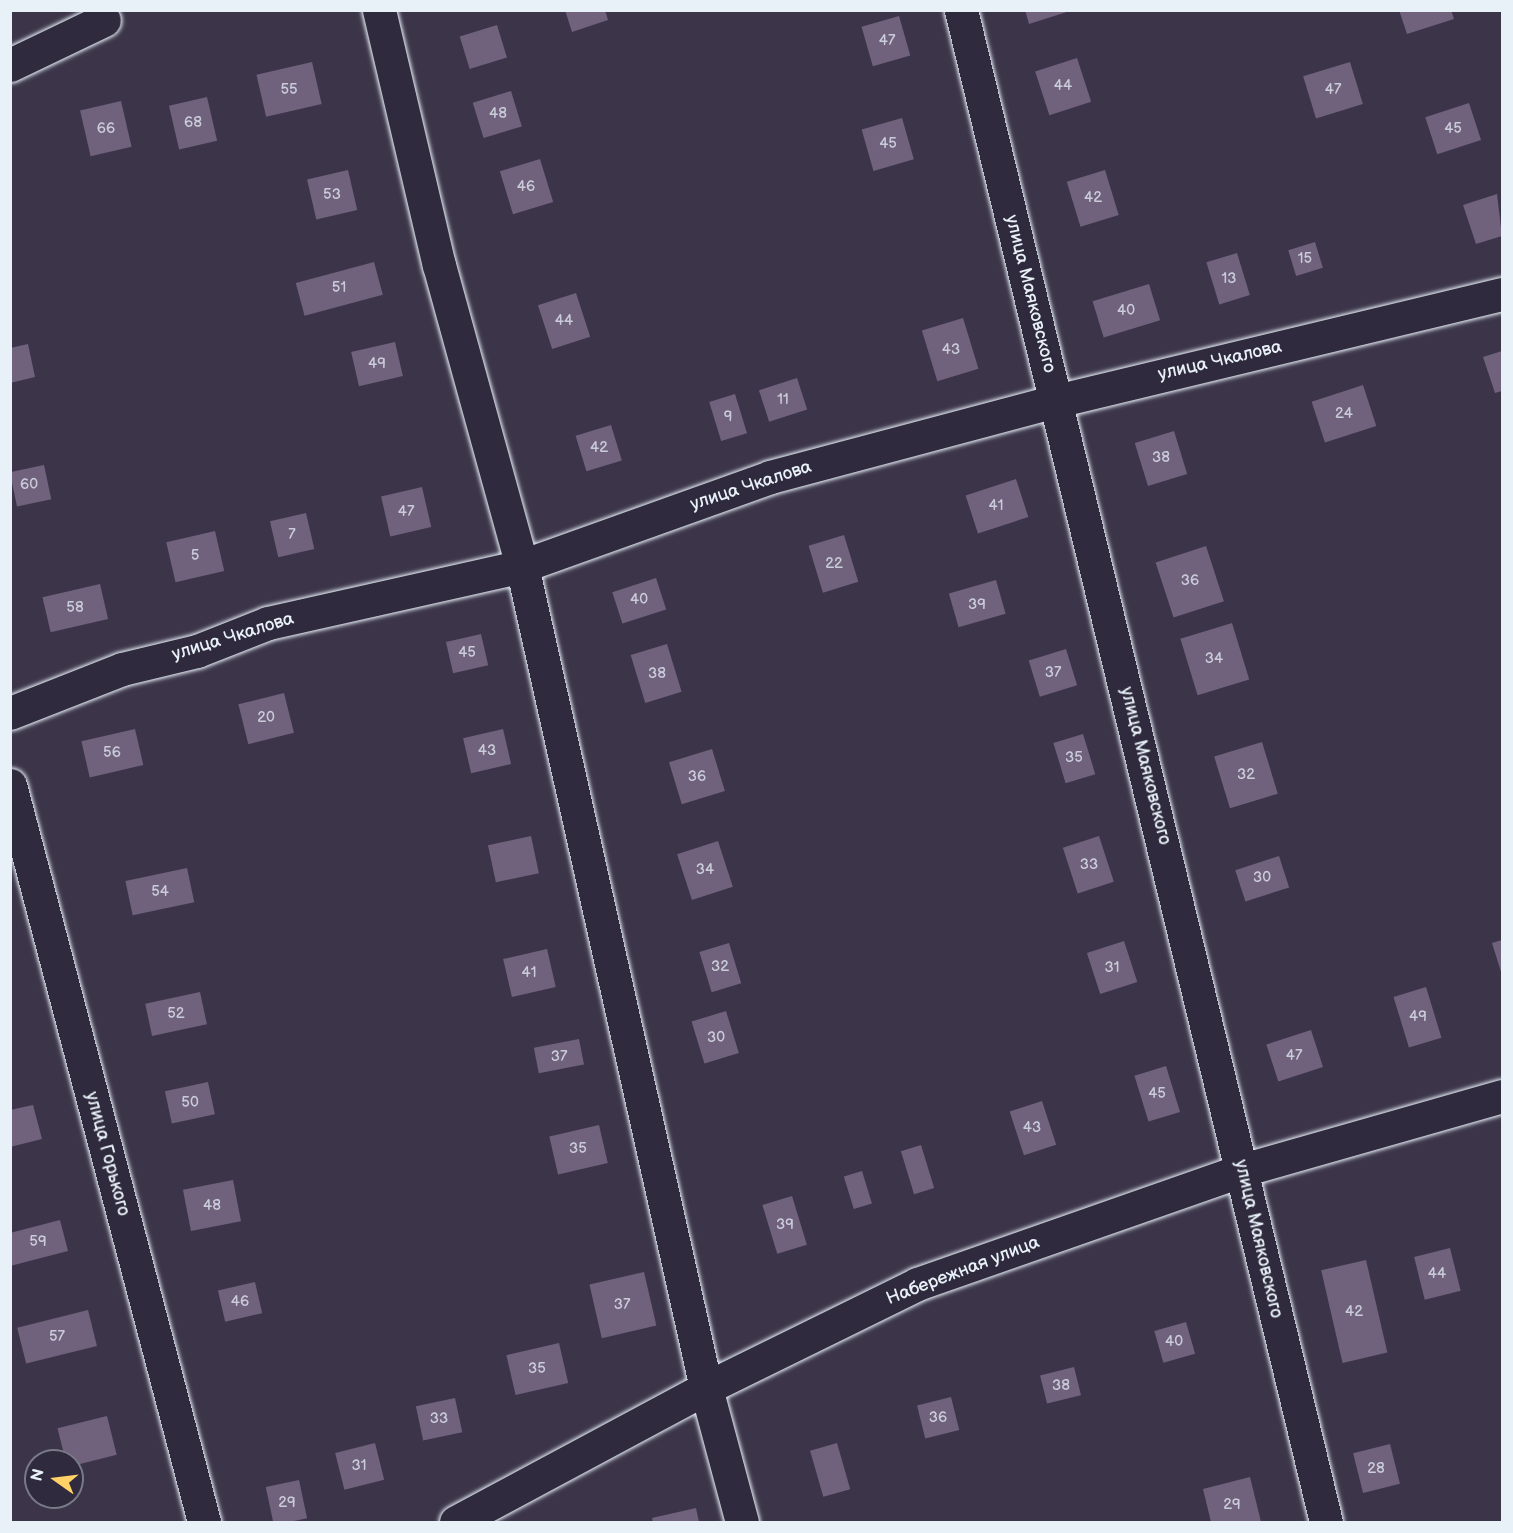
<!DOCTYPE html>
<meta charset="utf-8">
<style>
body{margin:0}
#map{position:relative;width:1513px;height:1533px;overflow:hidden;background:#3c354a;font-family:"Balsamiq Sans",sans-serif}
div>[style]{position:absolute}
.building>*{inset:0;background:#70617d;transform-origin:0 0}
.roads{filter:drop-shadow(0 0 2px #e8f1f8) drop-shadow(0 0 2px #e8f1f8)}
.minor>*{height:33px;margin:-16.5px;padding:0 16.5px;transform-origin:16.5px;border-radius:16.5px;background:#2f2a3d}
span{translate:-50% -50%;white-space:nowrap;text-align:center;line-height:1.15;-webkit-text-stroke:5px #2f2a3d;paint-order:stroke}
.number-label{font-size:15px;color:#cacdd9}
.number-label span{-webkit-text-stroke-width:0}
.street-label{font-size:18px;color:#e8f1f8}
.frame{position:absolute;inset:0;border:12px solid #e8f1f8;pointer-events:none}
.north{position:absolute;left:24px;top:1449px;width:60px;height:60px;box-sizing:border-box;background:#2f2a3d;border:2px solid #797a88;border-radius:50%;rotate:284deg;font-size:16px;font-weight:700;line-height:24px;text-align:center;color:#e8f1f8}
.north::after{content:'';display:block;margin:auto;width:21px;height:27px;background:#ffd166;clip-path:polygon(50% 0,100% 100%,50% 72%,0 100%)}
</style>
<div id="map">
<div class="building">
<i style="clip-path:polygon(565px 10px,605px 10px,608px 20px,572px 32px)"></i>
<i style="clip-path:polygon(1025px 10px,1070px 10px,1070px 11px,1029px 24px)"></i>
<i style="clip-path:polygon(1399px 10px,1451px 10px,1454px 19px,1407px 34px)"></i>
<i style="left:899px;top:16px;width:41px;height:39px;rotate:74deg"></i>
<i style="left:497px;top:25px;width:34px;height:39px;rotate:73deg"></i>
<i style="left:1077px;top:58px;width:46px;height:44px;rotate:72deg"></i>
<i style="left:312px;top:62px;width:43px;height:57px;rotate:77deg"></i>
<i style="left:1350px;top:62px;width:44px;height:49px;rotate:73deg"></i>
<i style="left:511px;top:91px;width:37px;height:40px;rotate:73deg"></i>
<i style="left:207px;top:97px;width:45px;height:39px;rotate:77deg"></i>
<i style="left:121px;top:101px;width:47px;height:42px;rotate:77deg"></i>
<i style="left:1469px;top:103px;width:39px;height:46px;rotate:72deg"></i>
<i style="left:902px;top:118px;width:43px;height:42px;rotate:74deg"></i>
<i style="left:540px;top:159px;width:45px;height:42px;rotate:73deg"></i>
<i style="left:348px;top:170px;width:41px;height:42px;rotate:77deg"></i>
<i style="left:1105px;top:170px;width:47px;height:40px;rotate:73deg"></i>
<i style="clip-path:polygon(1497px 194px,1502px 236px,1476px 244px,1463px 205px)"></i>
<i style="left:1315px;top:242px;width:27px;height:28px;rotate:73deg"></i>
<i style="left:1237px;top:253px;width:44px;height:32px;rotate:73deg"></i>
<i style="left:374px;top:262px;width:34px;height:81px;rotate:75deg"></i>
<i style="left:1149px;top:284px;width:38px;height:59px;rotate:73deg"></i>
<i style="left:576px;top:293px;width:46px;height:40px;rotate:72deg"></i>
<i style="left:963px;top:318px;width:53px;height:43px;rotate:73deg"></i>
<i style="left:395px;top:342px;width:35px;height:45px;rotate:77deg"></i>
<i style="clip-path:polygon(28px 344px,35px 377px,10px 383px,10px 348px)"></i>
<i style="clip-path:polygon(1502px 351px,1502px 391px,1495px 393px,1483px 357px)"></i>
<i style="left:797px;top:378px;width:33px;height:40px;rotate:72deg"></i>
<i style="left:1363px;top:385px;width:43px;height:54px;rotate:72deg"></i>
<i style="left:735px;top:394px;width:41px;height:27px;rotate:73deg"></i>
<i style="left:611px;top:425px;width:37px;height:37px;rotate:73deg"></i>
<i style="left:1174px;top:431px;width:45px;height:41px;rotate:73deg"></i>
<i style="left:44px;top:465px;width:35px;height:35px;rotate:78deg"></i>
<i style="left:1016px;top:479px;width:40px;height:53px;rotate:72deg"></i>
<i style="left:422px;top:487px;width:41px;height:42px;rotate:77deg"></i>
<i style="left:306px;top:513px;width:37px;height:37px;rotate:77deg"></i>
<i style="left:215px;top:531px;width:41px;height:50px;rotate:77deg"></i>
<i style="left:844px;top:535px;width:49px;height:37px;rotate:73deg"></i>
<i style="left:1206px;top:546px;width:58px;height:53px;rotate:72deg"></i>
<i style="left:656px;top:578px;width:33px;height:46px;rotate:72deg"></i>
<i style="left:996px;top:580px;width:35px;height:49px;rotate:74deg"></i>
<i style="left:100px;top:584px;width:36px;height:59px;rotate:77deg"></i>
<i style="left:1232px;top:623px;width:59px;height:54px;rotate:73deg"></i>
<i style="left:481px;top:634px;width:32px;height:36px;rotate:77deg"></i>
<i style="left:667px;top:644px;width:50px;height:38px;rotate:73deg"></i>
<i style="left:1066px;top:649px;width:38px;height:39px;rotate:73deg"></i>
<i style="left:284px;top:693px;width:41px;height:47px;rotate:76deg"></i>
<i style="left:135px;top:729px;width:37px;height:55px;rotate:77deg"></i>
<i style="left:503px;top:729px;width:36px;height:41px;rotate:77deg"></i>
<i style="left:1083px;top:734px;width:42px;height:31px;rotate:73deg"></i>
<i style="left:1262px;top:742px;width:54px;height:50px;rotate:73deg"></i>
<i style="left:712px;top:749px;width:44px;height:45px;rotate:73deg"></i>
<i style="left:531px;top:836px;width:38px;height:44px;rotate:78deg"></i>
<i style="left:1099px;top:836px;width:48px;height:38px;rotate:72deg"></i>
<i style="left:718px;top:841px;width:48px;height:43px;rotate:72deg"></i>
<i style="left:1279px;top:856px;width:33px;height:46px;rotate:72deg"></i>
<i style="left:187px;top:868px;width:35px;height:63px;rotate:78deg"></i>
<i style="clip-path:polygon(1502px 940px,1502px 975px,1492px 943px)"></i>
<i style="left:1124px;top:941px;width:43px;height:39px;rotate:72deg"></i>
<i style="left:729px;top:943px;width:42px;height:31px;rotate:73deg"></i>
<i style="left:547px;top:949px;width:39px;height:45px;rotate:77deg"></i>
<i style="left:1426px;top:987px;width:53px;height:34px;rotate:73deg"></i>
<i style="left:200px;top:992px;width:33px;height:56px;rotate:78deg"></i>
<i style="left:726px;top:1011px;width:44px;height:36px;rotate:73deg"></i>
<i style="left:1311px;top:1030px;width:39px;height:47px;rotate:72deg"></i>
<i style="left:579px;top:1039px;width:26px;height:46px;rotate:79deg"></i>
<i style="left:1166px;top:1066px;width:48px;height:33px;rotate:73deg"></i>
<i style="left:208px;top:1082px;width:33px;height:44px;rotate:78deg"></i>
<i style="left:1042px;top:1101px;width:46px;height:34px;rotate:72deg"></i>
<i style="clip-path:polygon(33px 1105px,42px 1139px,10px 1147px,10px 1110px)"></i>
<i style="left:599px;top:1125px;width:39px;height:51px;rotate:77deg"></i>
<i style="left:921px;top:1145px;width:45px;height:21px;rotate:73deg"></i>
<i style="left:862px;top:1171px;width:34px;height:19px;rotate:73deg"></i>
<i style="left:233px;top:1180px;width:42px;height:51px;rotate:79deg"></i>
<i style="left:792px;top:1196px;width:51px;height:31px;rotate:73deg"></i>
<i style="clip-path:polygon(60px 1220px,68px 1251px,10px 1266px,10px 1233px)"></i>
<i style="left:1450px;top:1248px;width:44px;height:37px;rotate:76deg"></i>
<i style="left:1366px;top:1260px;width:95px;height:46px;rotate:77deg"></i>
<i style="left:644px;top:1272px;width:55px;height:56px;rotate:77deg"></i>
<i style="left:255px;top:1282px;width:32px;height:38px;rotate:77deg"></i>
<i style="left:88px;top:1310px;width:37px;height:73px;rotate:76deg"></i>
<i style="left:1186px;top:1322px;width:33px;height:33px;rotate:74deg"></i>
<i style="left:559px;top:1343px;width:41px;height:54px;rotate:77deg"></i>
<i style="left:1074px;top:1367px;width:29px;height:35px;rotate:76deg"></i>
<i style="left:951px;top:1397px;width:34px;height:35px;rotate:76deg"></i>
<i style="left:455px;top:1398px;width:35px;height:40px;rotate:78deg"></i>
<i style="left:107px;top:1416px;width:40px;height:51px;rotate:76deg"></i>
<i style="left:375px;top:1443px;width:38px;height:41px;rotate:76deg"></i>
<i style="left:837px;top:1443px;width:48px;height:28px;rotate:74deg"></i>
<i style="left:1390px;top:1444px;width:41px;height:38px;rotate:76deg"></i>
<i style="clip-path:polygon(1250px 1477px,1261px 1522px,1211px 1522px,1203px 1489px)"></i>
<i style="left:299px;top:1480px;width:39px;height:34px;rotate:78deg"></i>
<i style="clip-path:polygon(696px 1508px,699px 1522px,653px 1522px,652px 1518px)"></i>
</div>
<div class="roads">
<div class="minor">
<i style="left:379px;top:10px;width:262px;rotate:76.8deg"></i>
<i style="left:439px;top:265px;width:312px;rotate:74.6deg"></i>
<i style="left:522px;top:566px;width:842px;rotate:77.38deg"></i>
<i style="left:706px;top:1388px;width:139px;rotate:75deg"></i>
<i style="left:961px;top:10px;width:1555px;rotate:76.43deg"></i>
<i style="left:10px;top:65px;width:104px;rotate:-25.6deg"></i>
<i style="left:10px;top:713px;width:120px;rotate:-21.4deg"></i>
<i style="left:122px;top:669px;width:77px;rotate:-13.5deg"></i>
<i style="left:197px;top:651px;width:76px;rotate:-21.5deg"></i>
<i style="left:268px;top:623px;width:260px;rotate:-12.6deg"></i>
<i style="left:522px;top:566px;width:263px;rotate:-19.7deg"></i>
<i style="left:770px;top:477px;width:296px;rotate:-14.9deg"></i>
<i style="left:1056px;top:401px;width:459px;rotate:-13.5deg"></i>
<i style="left:10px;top:785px;width:762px;rotate:75.25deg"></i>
<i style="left:456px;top:1522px;width:284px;rotate:-28.2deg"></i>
<i style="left:706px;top:1388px;width:235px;rotate:-26.2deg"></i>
<i style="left:917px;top:1284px;width:344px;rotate:-19.3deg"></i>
<i style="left:1242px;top:1170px;width:270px;rotate:-15.9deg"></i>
</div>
</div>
<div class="number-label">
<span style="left:887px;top:41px">47</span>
<span style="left:1063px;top:86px">44</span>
<span style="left:289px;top:90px">55</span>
<span style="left:1333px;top:90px">47</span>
<span style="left:498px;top:114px">48</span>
<span style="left:193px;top:123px">68</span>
<span style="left:106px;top:129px">66</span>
<span style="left:1453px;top:129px">45</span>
<span style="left:888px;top:144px">45</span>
<span style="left:526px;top:187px">46</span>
<span style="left:332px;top:195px">53</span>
<span style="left:1093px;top:198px">42</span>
<span style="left:1305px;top:259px">15</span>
<span style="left:1229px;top:279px">13</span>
<span style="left:339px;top:288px">51</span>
<span style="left:1126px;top:311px">40</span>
<span style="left:564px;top:321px">44</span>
<span style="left:951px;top:350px">43</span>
<span style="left:377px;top:364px">49</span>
<span style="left:783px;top:400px">11</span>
<span style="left:1344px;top:414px">24</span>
<span style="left:728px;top:417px">9</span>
<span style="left:599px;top:448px">42</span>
<span style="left:1161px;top:458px">38</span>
<span style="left:29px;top:485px">60</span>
<span style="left:996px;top:506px">41</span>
<span style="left:406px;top:512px">47</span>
<span style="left:292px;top:535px">7</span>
<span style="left:195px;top:556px">5</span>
<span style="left:834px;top:564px">22</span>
<span style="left:1190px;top:581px">36</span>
<span style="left:639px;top:600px">40</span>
<span style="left:977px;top:605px">39</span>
<span style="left:75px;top:608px">58</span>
<span style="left:467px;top:653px">45</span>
<span style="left:1214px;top:659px">34</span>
<span style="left:1053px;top:673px">37</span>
<span style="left:657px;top:674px">38</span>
<span style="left:266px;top:718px">20</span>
<span style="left:487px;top:751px">43</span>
<span style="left:112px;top:753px">56</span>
<span style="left:1074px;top:758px">35</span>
<span style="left:1246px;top:775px">32</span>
<span style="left:697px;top:777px">36</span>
<span style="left:1089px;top:865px">33</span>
<span style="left:705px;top:870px">34</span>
<span style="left:1262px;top:878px">30</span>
<span style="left:160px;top:892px">54</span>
<span style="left:720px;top:967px">32</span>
<span style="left:1112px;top:968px">31</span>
<span style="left:529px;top:973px">41</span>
<span style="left:176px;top:1014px">52</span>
<span style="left:1418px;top:1017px">49</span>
<span style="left:716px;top:1038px">30</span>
<span style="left:1294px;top:1056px">47</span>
<span style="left:559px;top:1057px">37</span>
<span style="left:1157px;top:1094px">45</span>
<span style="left:190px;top:1103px">50</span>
<span style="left:1032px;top:1128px">43</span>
<span style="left:578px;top:1149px">35</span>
<span style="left:212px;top:1206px">48</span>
<span style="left:785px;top:1225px">39</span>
<span style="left:38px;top:1242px">59</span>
<span style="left:1437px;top:1274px">44</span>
<span style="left:240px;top:1302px">46</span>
<span style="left:622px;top:1305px">37</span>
<span style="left:1354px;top:1312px">42</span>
<span style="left:57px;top:1337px">57</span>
<span style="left:1174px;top:1342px">40</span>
<span style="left:537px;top:1369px">35</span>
<span style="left:1061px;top:1386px">38</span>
<span style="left:938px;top:1418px">36</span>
<span style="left:439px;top:1419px">33</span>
<span style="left:359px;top:1466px">31</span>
<span style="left:1376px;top:1469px">28</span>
<span style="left:287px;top:1503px">29</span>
<span style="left:1232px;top:1505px">29</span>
</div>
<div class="street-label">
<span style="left:1030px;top:294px;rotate:76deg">улица Маяковского</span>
<span style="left:1220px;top:361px;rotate:-13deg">улица Чкалова</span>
<span style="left:751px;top:486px;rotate:-18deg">улица Чкалова</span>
<span style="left:233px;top:637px;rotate:-17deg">улица Чкалова</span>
<span style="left:1145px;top:766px;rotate:76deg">улица Маяковского</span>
<span style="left:107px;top:1154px;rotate:75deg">улица Горького</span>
<span style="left:1258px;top:1239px;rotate:77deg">улица Маяковского</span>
<span style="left:963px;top:1271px;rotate:-21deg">Набережная улица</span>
</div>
<div class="frame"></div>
<div class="north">N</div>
</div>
